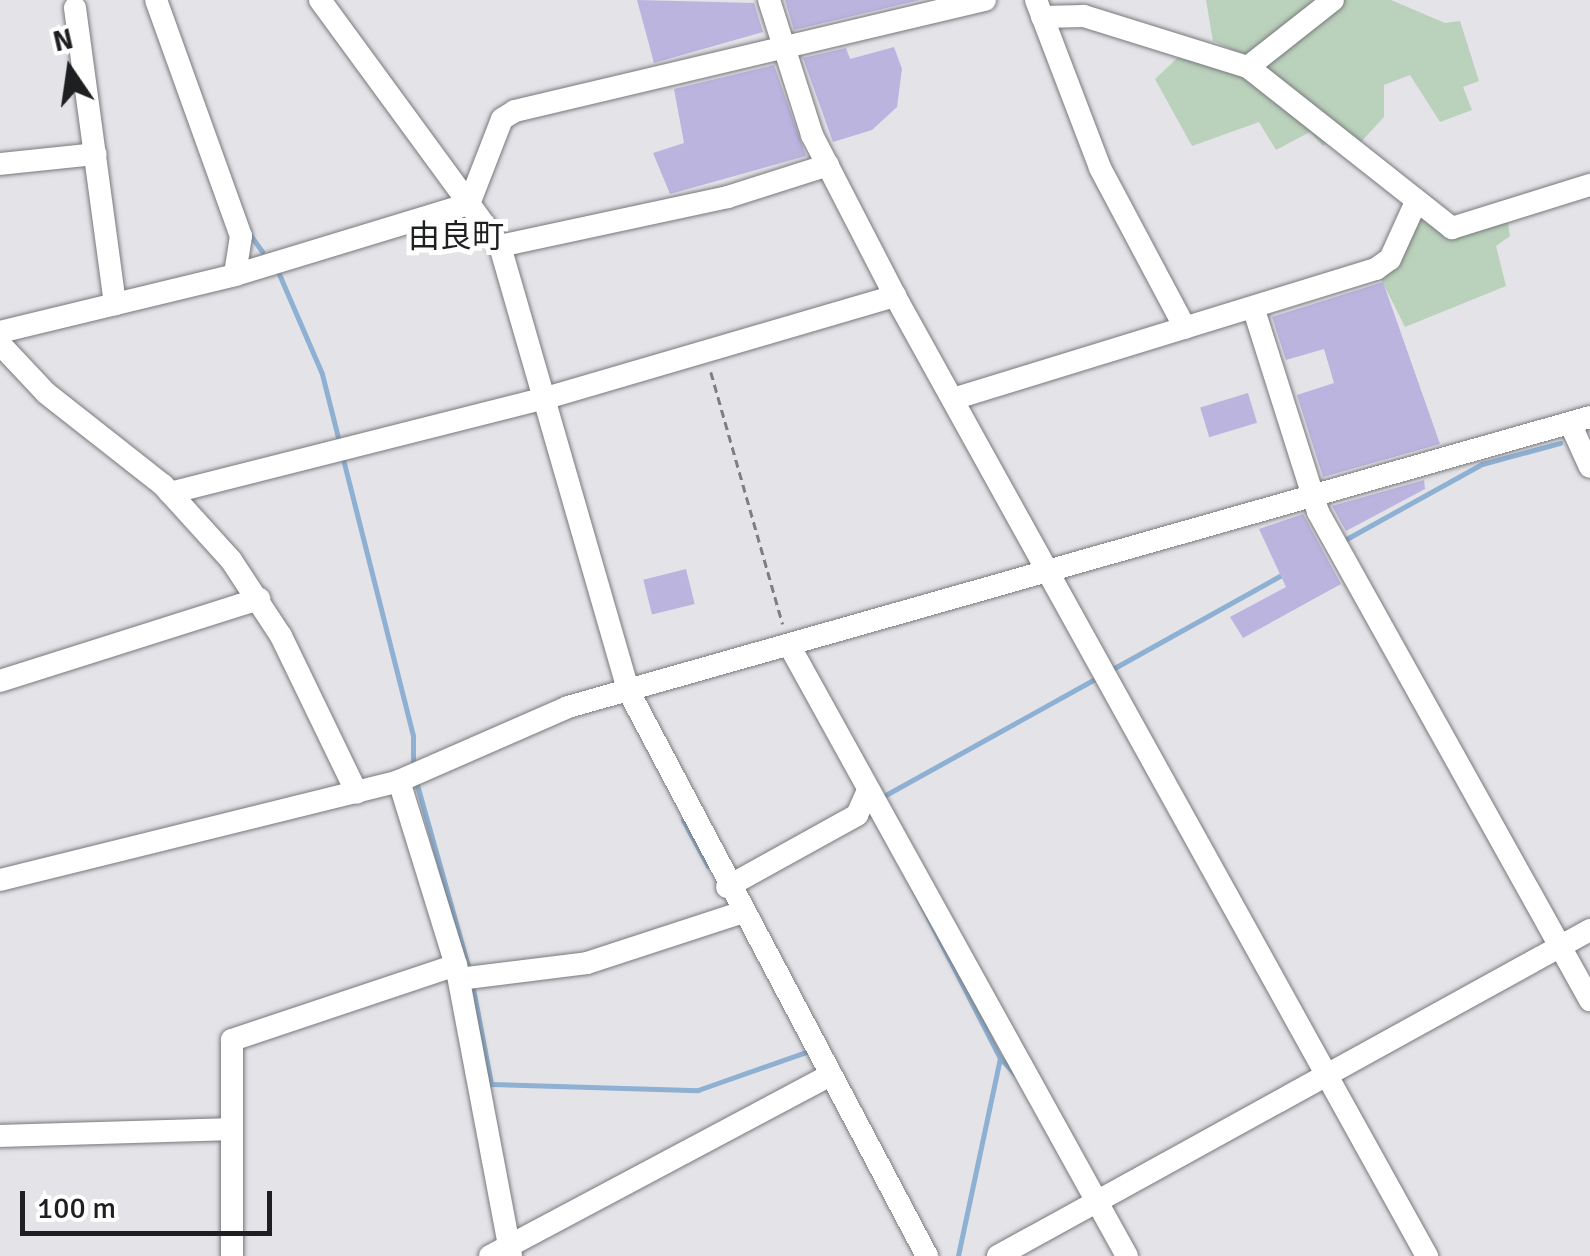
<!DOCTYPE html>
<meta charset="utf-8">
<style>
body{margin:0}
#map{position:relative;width:1590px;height:1256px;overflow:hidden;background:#e3e3e8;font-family:Signika,"Noto Sans JP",sans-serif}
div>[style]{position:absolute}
.green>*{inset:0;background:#bad1bb}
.stream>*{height:5px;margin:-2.5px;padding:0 2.5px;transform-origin:2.5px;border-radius:2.5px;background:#8eb0d2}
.building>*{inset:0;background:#bab4df;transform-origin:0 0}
.path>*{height:2.5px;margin-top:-1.25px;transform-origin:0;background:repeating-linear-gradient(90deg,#7d7e81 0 8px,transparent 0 13px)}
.roads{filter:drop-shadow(0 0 2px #78797d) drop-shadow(0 0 2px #78797d)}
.minor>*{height:22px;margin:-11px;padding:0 11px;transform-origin:11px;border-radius:11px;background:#fff}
span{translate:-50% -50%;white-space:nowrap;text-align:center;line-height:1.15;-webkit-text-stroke:10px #fff;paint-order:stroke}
.quarter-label{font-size:32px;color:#1e1f20}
.north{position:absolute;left:20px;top:20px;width:100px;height:100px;-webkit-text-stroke:8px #fff;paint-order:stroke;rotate:347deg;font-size:28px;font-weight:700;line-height:40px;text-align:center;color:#1e1f20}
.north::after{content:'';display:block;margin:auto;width:35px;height:45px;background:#1e1f20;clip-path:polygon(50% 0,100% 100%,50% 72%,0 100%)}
.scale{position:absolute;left:20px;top:1191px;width:252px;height:45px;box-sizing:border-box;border:5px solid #1e1f20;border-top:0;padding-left:12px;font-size:30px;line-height:35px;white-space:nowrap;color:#1e1f20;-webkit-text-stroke:8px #fff;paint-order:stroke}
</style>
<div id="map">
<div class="green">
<i style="clip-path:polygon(1206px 0,1316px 0,1249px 57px,1213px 41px)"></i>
<i style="clip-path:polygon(1333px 0,1391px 0,1445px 23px,1460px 21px,1479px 81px,1463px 87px,1472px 110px,1440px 122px,1410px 75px,1384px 85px,1384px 117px,1360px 143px,1336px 138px,1323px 146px,1310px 132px,1276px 150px,1259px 122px,1192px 146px,1155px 79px,1189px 47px,1248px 67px)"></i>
<i style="clip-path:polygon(1425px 216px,1507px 216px,1510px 236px,1496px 246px,1506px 286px,1405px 327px,1376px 269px,1407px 224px)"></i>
</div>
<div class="stream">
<i style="left:248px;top:232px;width:24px;rotate:54deg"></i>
<i style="left:279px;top:274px;width:109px;rotate:66.7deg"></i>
<i style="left:322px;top:374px;width:73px;rotate:75.8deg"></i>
<i style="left:342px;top:455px;width:290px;rotate:75.8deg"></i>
<i style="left:413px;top:736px;width:30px;rotate:90deg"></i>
<i style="left:1341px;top:542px;width:161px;rotate:-29deg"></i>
<i style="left:1482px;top:464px;width:81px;rotate:-15.1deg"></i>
<i style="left:1109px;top:671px;width:199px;rotate:-29.1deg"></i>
<i style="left:416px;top:781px;width:199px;rotate:74.3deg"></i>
<i style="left:882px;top:797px;width:249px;rotate:-29deg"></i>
<i style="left:873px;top:810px;width:279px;rotate:62.9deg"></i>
<i style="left:1000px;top:1058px;width:202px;rotate:102deg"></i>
<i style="left:683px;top:820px;width:52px;rotate:61.5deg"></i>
<i style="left:472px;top:983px;width:103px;rotate:79.3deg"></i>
<i style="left:491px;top:1084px;width:207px;rotate:1.7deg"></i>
<i style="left:698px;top:1090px;width:118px;rotate:-19.4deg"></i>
<i style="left:1000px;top:1058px;width:22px;rotate:47deg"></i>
</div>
<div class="building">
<i style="clip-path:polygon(637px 0,754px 3px,763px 32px,654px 63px)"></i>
<i style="clip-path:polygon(785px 0,920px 0,794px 30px)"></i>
<i style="clip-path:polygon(894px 47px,902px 69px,897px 107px,872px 130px,833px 142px,803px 58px,846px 48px,850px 59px)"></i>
<i style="clip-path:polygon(774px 65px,806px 156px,670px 194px,653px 153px,684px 143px,674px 89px)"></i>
<i style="clip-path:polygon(1383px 282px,1440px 444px,1323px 477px,1297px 395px,1334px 383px,1324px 349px,1286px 360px,1272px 317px)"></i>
<i style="left:1248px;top:393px;width:31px;height:50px;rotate:73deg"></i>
<i style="clip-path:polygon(1424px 480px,1425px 489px,1346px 531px,1332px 506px)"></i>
<i style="clip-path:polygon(1303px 514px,1341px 584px,1243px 638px,1230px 617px,1286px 587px,1259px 529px)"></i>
<i style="left:686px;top:569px;width:36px;height:44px;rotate:76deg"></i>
</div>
<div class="path">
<i style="left:711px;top:372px;width:262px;rotate:74.1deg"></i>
</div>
<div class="roads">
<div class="minor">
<i style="left:156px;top:0;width:251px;rotate:70.2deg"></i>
<i style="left:241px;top:236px;width:39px;rotate:99deg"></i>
<i style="left:320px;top:0;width:305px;rotate:53.8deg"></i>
<i style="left:500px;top:246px;width:462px;rotate:73.9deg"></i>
<i style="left:628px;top:690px;width:640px;rotate:62.15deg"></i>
<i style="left:769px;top:0;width:142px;rotate:72.3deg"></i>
<i style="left:812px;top:135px;width:181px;rotate:62.7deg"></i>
<i style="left:895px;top:296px;width:1098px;rotate:61.01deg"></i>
<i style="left:1036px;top:0;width:180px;rotate:69.1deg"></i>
<i style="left:1100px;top:168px;width:181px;rotate:62deg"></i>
<i style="left:75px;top:8px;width:299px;rotate:82.3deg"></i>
<i style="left:1042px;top:17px;width:42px;rotate:-1.4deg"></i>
<i style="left:1084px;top:16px;width:172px;rotate:17.3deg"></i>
<i style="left:1248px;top:67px;width:260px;rotate:38.3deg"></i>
<i style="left:1452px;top:228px;width:145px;rotate:-17.3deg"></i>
<i style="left:1248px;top:67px;width:108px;rotate:-38.2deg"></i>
<i style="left:0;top:164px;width:96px;rotate:-6deg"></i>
<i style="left:469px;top:204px;width:91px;rotate:-68.8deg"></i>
<i style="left:502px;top:119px;width:15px;rotate:-32deg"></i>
<i style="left:515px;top:111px;width:483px;rotate:-13.3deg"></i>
<i style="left:500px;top:246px;width:233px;rotate:-12.1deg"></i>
<i style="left:728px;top:197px;width:105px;rotate:-17.7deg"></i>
<i style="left:1254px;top:310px;width:212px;rotate:72.4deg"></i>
<i style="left:1318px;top:512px;width:559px;rotate:60.87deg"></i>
<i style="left:0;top:332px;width:242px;rotate:-13.6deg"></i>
<i style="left:235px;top:275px;width:245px;rotate:-16.9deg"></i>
<i style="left:0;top:344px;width:67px;rotate:46.8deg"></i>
<i style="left:46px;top:393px;width:149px;rotate:38.2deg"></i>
<i style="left:163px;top:485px;width:101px;rotate:47.8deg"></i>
<i style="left:231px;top:560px;width:91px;rotate:56.7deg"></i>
<i style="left:281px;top:636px;width:174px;rotate:64.2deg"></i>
<i style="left:953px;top:399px;width:443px;rotate:-17.1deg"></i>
<i style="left:1376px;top:269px;width:17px;rotate:-36deg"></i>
<i style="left:1390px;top:259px;width:63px;rotate:-65.5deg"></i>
<i style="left:1570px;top:423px;width:48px;rotate:65.6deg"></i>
<i style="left:170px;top:493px;width:388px;rotate:-14.2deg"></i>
<i style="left:546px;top:398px;width:364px;rotate:-16.3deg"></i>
<i style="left:789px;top:645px;width:698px;rotate:61.05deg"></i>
<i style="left:0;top:681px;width:272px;rotate:-17.6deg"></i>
<i style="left:399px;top:781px;width:193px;rotate:72.8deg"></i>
<i style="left:456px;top:965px;width:296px;rotate:79.3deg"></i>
<i style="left:0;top:880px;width:411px;rotate:-13.9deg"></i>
<i style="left:399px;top:781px;width:184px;rotate:-23.6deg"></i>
<i style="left:568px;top:707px;width:1062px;rotate:-15.84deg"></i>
<i style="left:727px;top:887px;width:149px;rotate:-29deg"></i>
<i style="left:857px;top:815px;width:27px;rotate:-66deg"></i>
<i style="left:459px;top:979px;width:129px;rotate:-7.1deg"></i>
<i style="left:587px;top:963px;width:161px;rotate:-18.1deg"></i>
<i style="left:0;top:1136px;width:232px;rotate:-1.7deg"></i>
<i style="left:232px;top:1256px;width:216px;rotate:-90deg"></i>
<i style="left:232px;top:1040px;width:236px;rotate:-18.5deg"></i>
<i style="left:490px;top:1256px;width:383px;rotate:-28deg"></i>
<i style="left:998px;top:1256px;width:676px;rotate:-28.84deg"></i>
</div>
</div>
<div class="quarter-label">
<span style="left:456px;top:237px">由良町</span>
</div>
<div class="north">N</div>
<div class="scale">100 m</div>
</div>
